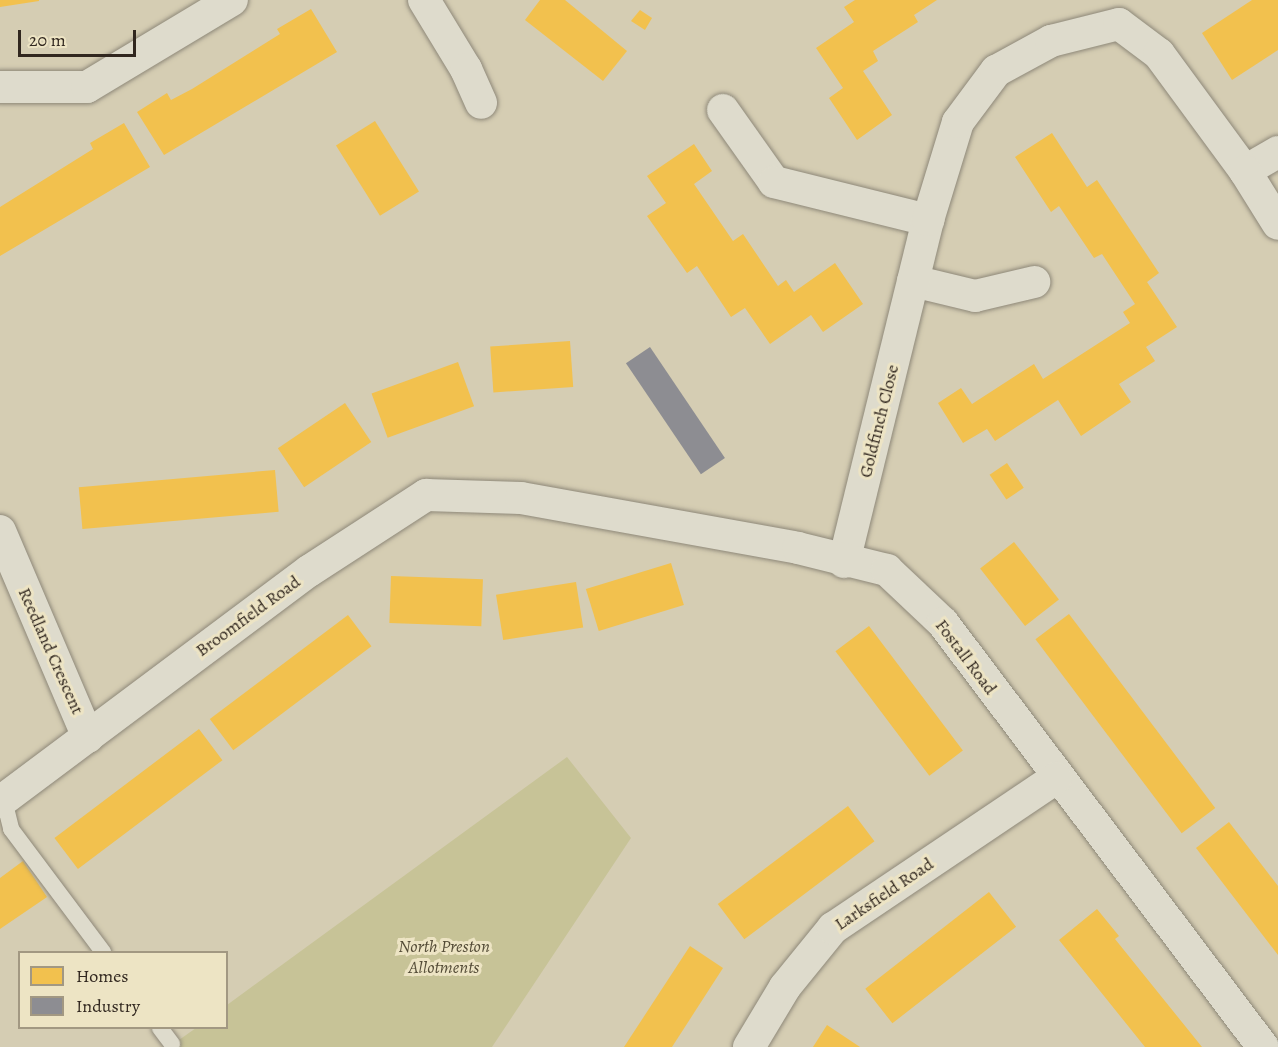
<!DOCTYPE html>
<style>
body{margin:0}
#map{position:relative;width:1278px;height:1047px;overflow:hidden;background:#d5cdb3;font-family:Alegreya,serif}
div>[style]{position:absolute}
.green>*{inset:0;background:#c7c397}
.homes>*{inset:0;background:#f2c14e;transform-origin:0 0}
.industry>*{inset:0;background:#8d8d92;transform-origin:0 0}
.roads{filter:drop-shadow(0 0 2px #8e8879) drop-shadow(0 0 2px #8e8879)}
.service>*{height:16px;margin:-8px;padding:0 8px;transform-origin:8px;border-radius:8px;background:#dedbcc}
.minor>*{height:32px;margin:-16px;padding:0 16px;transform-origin:16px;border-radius:16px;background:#dedbcc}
span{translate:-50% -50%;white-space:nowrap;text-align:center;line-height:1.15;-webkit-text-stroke:6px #ede4c4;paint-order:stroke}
.street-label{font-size:18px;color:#31271f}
.park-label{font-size:18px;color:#544c37;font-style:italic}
.legend{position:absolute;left:18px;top:951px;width:210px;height:78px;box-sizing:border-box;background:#ede4c4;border:2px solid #a29882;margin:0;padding:8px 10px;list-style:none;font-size:18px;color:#31271f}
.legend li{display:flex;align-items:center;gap:12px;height:30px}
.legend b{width:30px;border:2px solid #a29882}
.scale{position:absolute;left:18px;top:30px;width:118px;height:27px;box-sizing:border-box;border:3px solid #31271f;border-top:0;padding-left:8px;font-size:18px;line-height:21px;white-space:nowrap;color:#31271f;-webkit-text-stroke:4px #ede4c4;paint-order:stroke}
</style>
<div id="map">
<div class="green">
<i style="clip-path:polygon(567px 757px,631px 838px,492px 1047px,169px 1047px,196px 1028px,226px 1028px,227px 1005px)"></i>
</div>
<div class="homes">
<i style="clip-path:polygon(0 0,39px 0,39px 1px,0 7px)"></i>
<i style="clip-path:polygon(540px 0,565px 0,627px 51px,603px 81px,525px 20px)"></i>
<i style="clip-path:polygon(855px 0,937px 0,914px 15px,918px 22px,873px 51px,878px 61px,863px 71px,892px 115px,857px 140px,829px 98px,843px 88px,816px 48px,854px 22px,844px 7px)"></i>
<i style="clip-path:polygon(1252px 0,1278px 0,1278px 50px,1232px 80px,1202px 33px)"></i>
<i style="clip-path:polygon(311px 9px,337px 52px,164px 155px,137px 112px,167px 93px,171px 100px,192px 89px,280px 34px,277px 29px)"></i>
<i style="clip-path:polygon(640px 10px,652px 18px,645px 30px,631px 21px)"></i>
<i style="left:375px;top:121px;width:83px;height:46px;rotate:58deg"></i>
<i style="clip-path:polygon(124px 123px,150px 167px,0 256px,0 207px,93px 149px,90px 143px)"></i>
<i style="clip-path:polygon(1052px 133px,1087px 187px,1097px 180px,1159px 273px,1147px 282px,1177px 327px,1146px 347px,1155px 361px,1119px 384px,1131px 402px,1081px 436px,1058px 400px,995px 441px,987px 429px,963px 443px,938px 403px,961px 388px,972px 404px,1034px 364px,1043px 379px,1130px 323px,1123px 312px,1135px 304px,1102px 254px,1094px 258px,1059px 206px,1051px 212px,1015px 157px)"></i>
<i style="clip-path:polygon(694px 144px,712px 171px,694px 184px,733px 241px,743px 234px,778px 286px,786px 280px,794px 292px,835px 263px,863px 304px,823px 332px,811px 315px,770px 344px,745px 308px,731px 317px,697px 266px,687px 273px,647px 216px,666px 203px,647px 176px)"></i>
<i style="left:570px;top:341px;width:46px;height:80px;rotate:86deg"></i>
<i style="left:458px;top:362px;width:47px;height:92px;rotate:70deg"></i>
<i style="left:345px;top:403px;width:47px;height:81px;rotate:56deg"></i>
<i style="left:1007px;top:463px;width:30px;height:21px;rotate:56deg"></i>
<i style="left:275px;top:470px;width:42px;height:197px;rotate:85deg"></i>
<i style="left:1014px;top:542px;width:73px;height:43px;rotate:52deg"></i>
<i style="left:671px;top:563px;width:44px;height:89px;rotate:73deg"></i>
<i style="left:391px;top:576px;width:92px;height:47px;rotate:2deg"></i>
<i style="left:576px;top:582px;width:46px;height:81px;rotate:81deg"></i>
<i style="left:1069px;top:614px;width:243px;height:42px;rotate:53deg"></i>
<i style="left:348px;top:615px;width:39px;height:173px;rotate:53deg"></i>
<i style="left:869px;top:626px;width:156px;height:42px;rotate:53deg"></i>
<i style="left:199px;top:729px;width:39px;height:181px;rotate:53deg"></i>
<i style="left:848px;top:806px;width:44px;height:163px;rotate:53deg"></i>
<i style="clip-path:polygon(1229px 822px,1278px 886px,1278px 955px,1196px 848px)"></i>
<i style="clip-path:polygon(23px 861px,47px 897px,0 929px,0 878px)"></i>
<i style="left:989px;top:892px;width:44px;height:157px;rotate:52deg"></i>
<i style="clip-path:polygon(1097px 909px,1119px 936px,1115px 939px,1202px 1047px,1145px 1047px,1059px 940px)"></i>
<i style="clip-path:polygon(690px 946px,723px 968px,672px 1047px,624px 1047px)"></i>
<i style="clip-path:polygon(827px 1025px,860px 1047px,813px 1047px)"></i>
</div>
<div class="industry">
<i style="left:650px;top:347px;width:134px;height:29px;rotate:56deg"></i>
</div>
<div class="roads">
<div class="service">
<i style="left:4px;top:800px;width:30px;rotate:76deg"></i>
<i style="left:11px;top:829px;width:154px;rotate:53.2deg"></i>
<i style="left:160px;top:1028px;width:20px;rotate:53deg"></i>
</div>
<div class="minor">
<i style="left:424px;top:0;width:81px;rotate:58.7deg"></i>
<i style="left:466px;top:69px;width:37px;rotate:66deg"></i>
<i style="left:0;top:87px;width:87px"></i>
<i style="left:87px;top:87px;width:169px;rotate:-31deg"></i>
<i style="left:723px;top:110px;width:88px;rotate:54.7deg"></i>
<i style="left:774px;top:182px;width:159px;rotate:13.9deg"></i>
<i style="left:1245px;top:171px;width:38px;rotate:-30deg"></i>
<i style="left:913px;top:281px;width:64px;rotate:13.6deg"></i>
<i style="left:975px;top:296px;width:61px;rotate:-13.3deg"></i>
<i style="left:0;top:531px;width:224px;rotate:66.9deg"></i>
<i style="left:844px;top:562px;width:352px;rotate:-76.2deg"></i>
<i style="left:928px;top:220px;width:102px;rotate:-73deg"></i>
<i style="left:958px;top:122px;width:64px;rotate:-53.3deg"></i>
<i style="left:996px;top:71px;width:63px;rotate:-28.6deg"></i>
<i style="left:1051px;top:41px;width:70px;rotate:-14deg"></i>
<i style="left:1119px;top:24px;width:50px;rotate:36.9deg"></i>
<i style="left:1159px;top:54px;width:145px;rotate:53.7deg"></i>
<i style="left:1245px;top:171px;width:62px;rotate:58.1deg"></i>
<i style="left:0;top:802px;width:386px;rotate:-36.8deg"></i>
<i style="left:309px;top:571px;width:140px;rotate:-33deg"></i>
<i style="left:426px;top:495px;width:95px;rotate:1.8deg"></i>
<i style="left:521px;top:498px;width:281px;rotate:10.2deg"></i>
<i style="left:798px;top:548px;width:92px;rotate:13.9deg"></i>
<i style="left:887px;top:570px;width:77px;rotate:43.4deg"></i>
<i style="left:943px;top:623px;width:531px;rotate:52.96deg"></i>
<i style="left:749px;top:1047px;width:70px;rotate:-59deg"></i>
<i style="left:785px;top:987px;width:76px;rotate:-50.9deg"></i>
<i style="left:833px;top:928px;width:269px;rotate:-33.9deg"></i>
</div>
</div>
<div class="street-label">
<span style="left:879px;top:421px;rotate:-76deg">Goldfinch Close</span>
<span style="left:248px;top:616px;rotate:-36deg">Broomfield Road</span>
<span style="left:51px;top:651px;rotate:66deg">Reedland Crescent</span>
<span style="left:966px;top:657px;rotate:53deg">Fostall Road</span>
<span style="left:884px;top:894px;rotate:-34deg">Larksfield Road</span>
</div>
<div class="park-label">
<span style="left:444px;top:957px">North Preston<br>Allotments</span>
</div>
<ul class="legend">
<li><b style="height:16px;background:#f2c14e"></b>Homes</li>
<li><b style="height:16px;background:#8d8d92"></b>Industry</li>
</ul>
<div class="scale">20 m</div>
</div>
